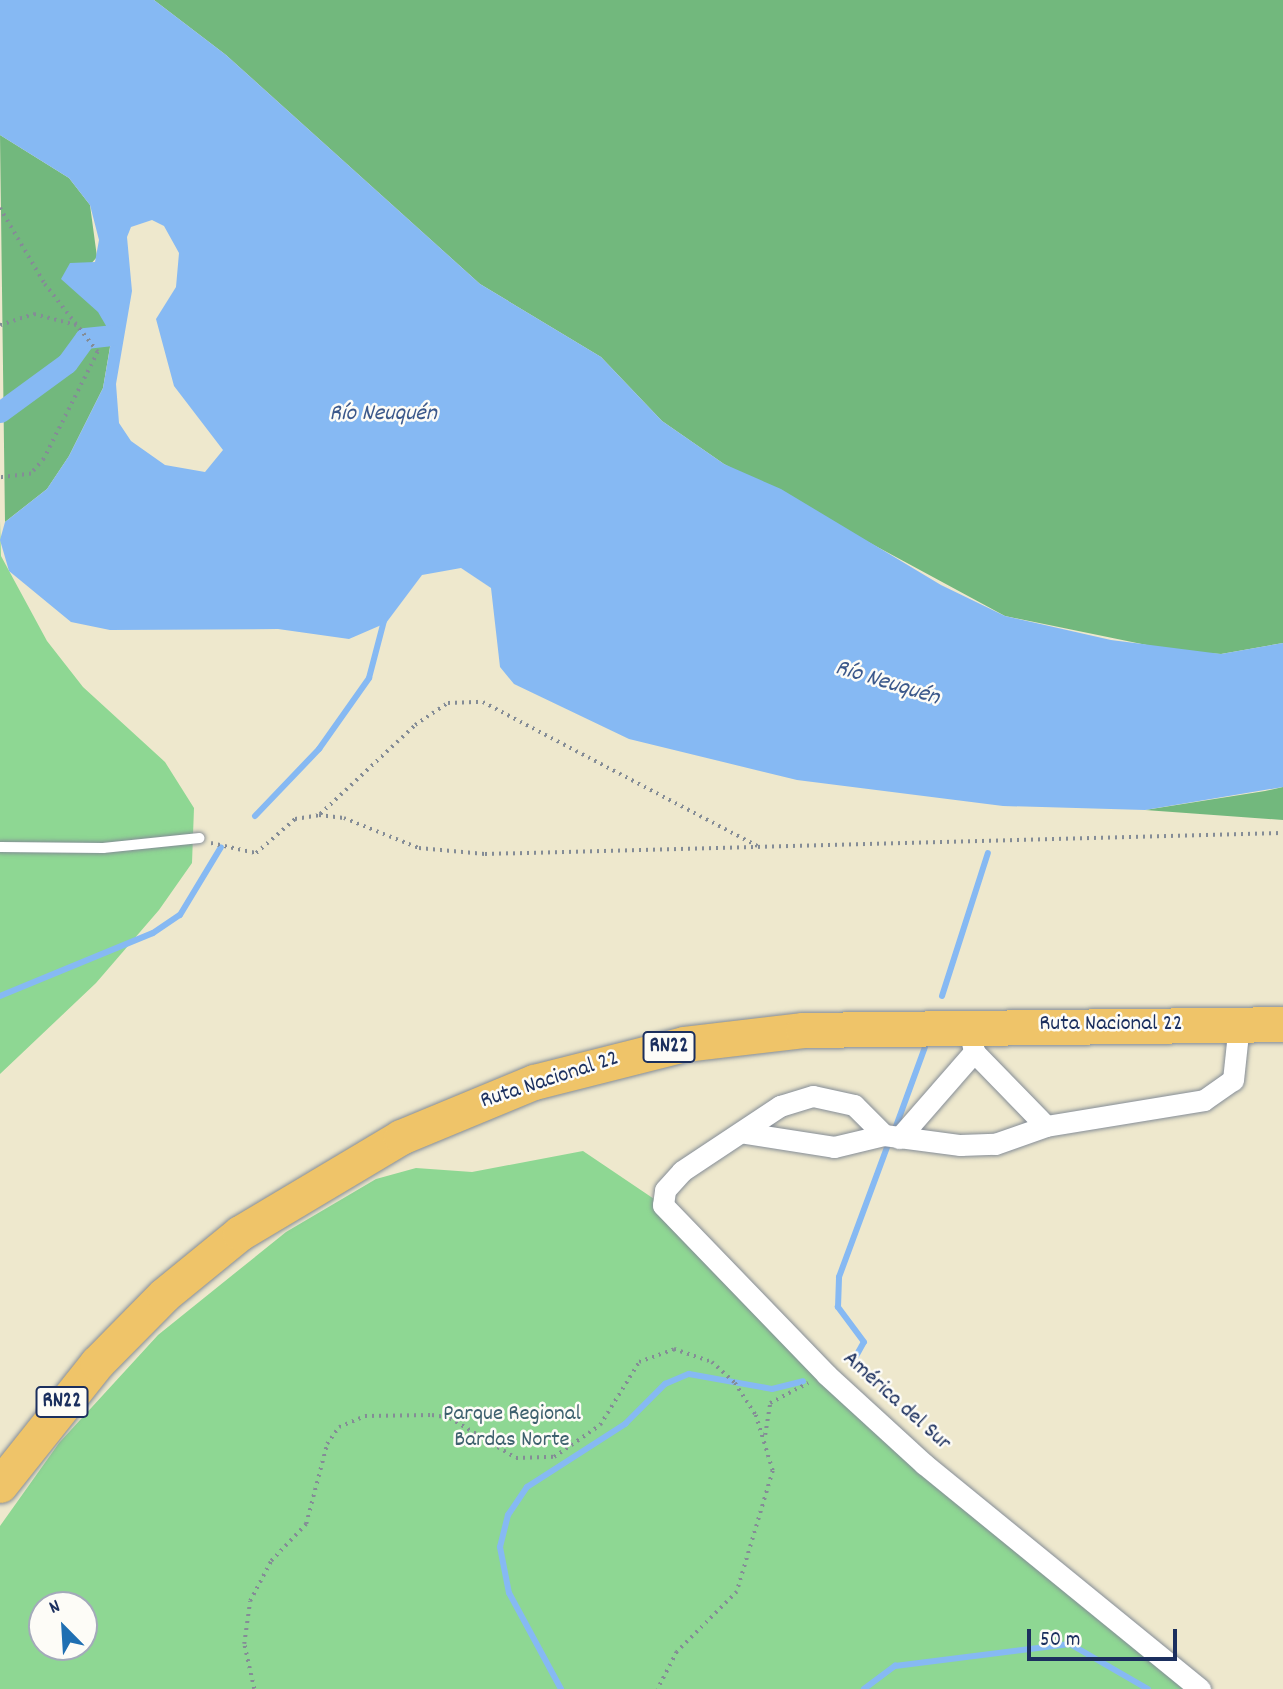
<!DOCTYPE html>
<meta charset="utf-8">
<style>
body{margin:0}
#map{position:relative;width:1283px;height:1689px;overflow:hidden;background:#eee8cd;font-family:Dekko,sans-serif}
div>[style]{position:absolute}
.green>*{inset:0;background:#8ed793}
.forest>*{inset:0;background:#72b87d}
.water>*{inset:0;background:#86b9f3}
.stream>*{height:6px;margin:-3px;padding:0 3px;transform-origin:3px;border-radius:3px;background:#86b9f3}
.canal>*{height:21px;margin:-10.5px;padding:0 10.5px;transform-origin:10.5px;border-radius:10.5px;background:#86b9f3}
.path>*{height:3.5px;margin-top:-1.75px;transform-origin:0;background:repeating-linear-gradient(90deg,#848c96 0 2px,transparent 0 7px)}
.roads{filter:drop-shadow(0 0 2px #848c96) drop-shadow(0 0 2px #848c96)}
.service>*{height:10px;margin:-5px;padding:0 5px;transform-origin:5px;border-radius:5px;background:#fff}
.minor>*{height:21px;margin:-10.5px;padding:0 10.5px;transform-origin:10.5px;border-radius:10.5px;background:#fff}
.trunk>*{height:35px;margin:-17.5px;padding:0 17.5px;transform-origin:17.5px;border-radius:17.5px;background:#efc469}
span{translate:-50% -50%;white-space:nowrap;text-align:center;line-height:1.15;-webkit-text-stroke:5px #fdfcf7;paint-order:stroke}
.shield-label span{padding:2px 5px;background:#fdfcf7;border:2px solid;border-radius:5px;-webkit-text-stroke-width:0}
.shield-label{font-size:21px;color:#1b2f5e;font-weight:700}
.street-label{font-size:23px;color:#1b2f5e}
.park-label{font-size:23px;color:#3e616e}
.water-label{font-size:24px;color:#3b588b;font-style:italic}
.north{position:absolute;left:28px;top:1591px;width:70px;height:70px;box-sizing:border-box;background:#fdfcf7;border:2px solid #a3aaba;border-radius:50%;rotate:336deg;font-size:19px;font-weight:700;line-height:28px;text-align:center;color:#1b2f5e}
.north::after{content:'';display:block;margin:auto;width:24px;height:32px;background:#1f6fb2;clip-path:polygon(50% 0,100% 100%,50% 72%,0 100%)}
.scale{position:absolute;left:1027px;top:1629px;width:150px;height:32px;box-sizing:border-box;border:4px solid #1b2f5e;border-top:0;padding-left:9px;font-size:21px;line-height:24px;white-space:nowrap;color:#1b2f5e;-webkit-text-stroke:5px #fdfcf7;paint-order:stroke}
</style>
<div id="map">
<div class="green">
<i style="clip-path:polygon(0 521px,1px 556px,47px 641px,83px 687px,165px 762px,194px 808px,192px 863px,159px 910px,96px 983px,0 1074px)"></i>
<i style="clip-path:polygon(evenodd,583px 1151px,663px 1205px,773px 1320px,1200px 1689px,0 1689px,0 1526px,59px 1443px,158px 1335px,286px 1232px,376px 1179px,416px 1168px,472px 1172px,583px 1151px,42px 1605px,84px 1605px,84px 1647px,42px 1647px,42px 1605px)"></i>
</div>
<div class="forest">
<i style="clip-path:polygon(154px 0,1283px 0,1283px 643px,1221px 654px,1176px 651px,1005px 616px,724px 464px,662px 421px,601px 357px,480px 284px,226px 55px)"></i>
<i style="clip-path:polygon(0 135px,69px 178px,90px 205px,97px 257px,89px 266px,77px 263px,112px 335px,103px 388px,69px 456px,47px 489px,5px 522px)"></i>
<i style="clip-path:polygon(1283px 787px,1283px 820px,1145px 810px,1265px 791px)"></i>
</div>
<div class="water">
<i style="clip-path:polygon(evenodd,0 0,154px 0,226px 55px,480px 284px,601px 357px,662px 421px,724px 464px,781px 489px,941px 585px,1005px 616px,1111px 640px,1221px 654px,1283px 643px,1283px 787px,1145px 810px,1003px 806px,797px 780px,629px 739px,514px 684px,500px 667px,491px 588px,461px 568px,422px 575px,386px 623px,349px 639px,278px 629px,110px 630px,71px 622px,9px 571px,0 540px,5px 522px,47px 489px,69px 456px,103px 388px,112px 336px,98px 312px,61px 279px,70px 263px,95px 262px,99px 240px,90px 205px,69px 178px,0 135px,0 0,152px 220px,164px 226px,179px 253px,176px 287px,156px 319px,174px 386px,223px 450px,205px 472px,165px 465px,131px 441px,119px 423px,116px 384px,132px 291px,127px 237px,131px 227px,152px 220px)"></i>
</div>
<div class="stream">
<i style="left:255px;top:816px;width:93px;rotate:-46.3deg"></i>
<i style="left:319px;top:749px;width:87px;rotate:-54.8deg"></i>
<i style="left:369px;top:678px;width:63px;rotate:-75.3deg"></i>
<i style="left:0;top:996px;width:165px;rotate:-22.4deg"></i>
<i style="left:153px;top:933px;width:32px;rotate:-34deg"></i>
<i style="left:180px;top:915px;width:79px;rotate:-58.9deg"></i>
<i style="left:942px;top:996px;width:150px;rotate:-72.2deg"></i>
<i style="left:895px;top:1129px;width:87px;rotate:-69.9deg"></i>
<i style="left:855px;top:1358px;width:18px;rotate:-61deg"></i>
<i style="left:864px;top:1342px;width:44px;rotate:-126.6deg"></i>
<i style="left:838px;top:1307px;width:30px;rotate:-88deg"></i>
<i style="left:839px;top:1277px;width:144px;rotate:-69.7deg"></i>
<i style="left:561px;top:1689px;width:109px;rotate:-118.4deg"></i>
<i style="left:509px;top:1593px;width:47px;rotate:-101.1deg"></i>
<i style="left:500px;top:1547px;width:33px;rotate:-76deg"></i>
<i style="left:508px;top:1515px;width:34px;rotate:-56deg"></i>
<i style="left:527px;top:1487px;width:117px;rotate:-32.7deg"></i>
<i style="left:625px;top:1424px;width:57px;rotate:-45deg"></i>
<i style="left:665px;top:1384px;width:26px;rotate:-23deg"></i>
<i style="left:689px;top:1374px;width:84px;rotate:10.2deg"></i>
<i style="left:772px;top:1389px;width:32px;rotate:-14deg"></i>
<i style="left:864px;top:1689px;width:39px;rotate:-37deg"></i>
<i style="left:895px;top:1666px;width:176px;rotate:-7.2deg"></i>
<i style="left:1070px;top:1644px;width:90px;rotate:30deg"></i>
</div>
<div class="canal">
<i style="left:0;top:412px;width:83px;rotate:-36.2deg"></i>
<i style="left:67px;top:363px;width:31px;rotate:-54deg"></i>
<i style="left:85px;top:338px;width:27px;rotate:-6deg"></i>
</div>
<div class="path">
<i style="left:0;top:208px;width:88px;rotate:59.4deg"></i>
<i style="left:45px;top:284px;width:86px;rotate:52.1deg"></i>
<i style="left:98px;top:352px;width:120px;rotate:116.8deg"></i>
<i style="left:44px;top:459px;width:20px;rotate:131deg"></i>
<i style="left:31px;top:474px;width:31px;rotate:173deg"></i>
<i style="left:0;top:325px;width:36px;rotate:-18deg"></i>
<i style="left:34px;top:314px;width:48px;rotate:14.6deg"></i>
<i style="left:320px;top:814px;width:130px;rotate:-43.1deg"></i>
<i style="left:415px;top:725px;width:40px;rotate:-34deg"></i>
<i style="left:448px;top:703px;width:35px;rotate:-2deg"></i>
<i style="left:483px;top:702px;width:310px;rotate:27.7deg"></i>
<i style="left:211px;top:843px;width:46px;rotate:12.5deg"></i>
<i style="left:256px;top:853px;width:52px;rotate:-41.1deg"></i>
<i style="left:295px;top:819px;width:24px;rotate:-9deg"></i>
<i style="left:319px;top:815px;width:25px;rotate:7deg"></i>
<i style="left:344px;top:818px;width:81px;rotate:21.8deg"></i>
<i style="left:419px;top:848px;width:66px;rotate:5.2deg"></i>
<i style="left:485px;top:854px;width:798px;rotate:-1.51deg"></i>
<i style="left:765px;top:1435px;width:32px;rotate:-81deg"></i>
<i style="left:770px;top:1403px;width:43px;rotate:-27.8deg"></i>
<i style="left:254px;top:1689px;width:46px;rotate:-102.5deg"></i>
<i style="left:244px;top:1644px;width:43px;rotate:-82.1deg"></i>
<i style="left:250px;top:1601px;width:45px;rotate:-62.3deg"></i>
<i style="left:271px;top:1561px;width:51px;rotate:-46.6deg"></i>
<i style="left:306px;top:1524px;width:83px;rotate:-75.3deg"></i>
<i style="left:327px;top:1444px;width:21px;rotate:-55deg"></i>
<i style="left:339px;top:1427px;width:28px;rotate:-23deg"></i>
<i style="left:365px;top:1416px;width:67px;rotate:-0.9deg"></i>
<i style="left:432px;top:1415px;width:18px;rotate:9deg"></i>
<i style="left:450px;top:1418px;width:77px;rotate:31.2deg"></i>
<i style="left:516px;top:1458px;width:38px;rotate:-2deg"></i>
<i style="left:554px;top:1457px;width:56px;rotate:-34.8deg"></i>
<i style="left:600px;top:1425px;width:74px;rotate:-58.2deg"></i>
<i style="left:639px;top:1362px;width:37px;rotate:-20deg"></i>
<i style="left:674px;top:1349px;width:40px;rotate:18.9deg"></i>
<i style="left:712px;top:1362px;width:31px;rotate:42deg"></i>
<i style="left:735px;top:1383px;width:38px;rotate:57deg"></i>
<i style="left:756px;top:1415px;width:59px;rotate:73.1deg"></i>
<i style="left:773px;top:1471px;width:126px;rotate:106.6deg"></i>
<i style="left:737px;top:1592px;width:85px;rotate:135deg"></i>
<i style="left:677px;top:1652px;width:42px;rotate:117.2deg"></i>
</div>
<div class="roads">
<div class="service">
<i style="left:0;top:847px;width:103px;rotate:0.6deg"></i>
<i style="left:103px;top:848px;width:97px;rotate:-5.9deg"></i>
</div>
<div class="minor">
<i style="left:968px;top:1025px;width:28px;rotate:77deg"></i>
<i style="left:974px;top:1052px;width:103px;rotate:45.8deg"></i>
<i style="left:745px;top:1133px;width:90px;rotate:8.9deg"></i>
<i style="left:834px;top:1147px;width:51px;rotate:-13.5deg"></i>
<i style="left:899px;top:1138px;width:114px;rotate:-48.9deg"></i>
<i style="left:1200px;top:1689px;width:356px;rotate:-140.8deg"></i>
<i style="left:924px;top:1464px;width:132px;rotate:-137.5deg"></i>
<i style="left:827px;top:1375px;width:236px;rotate:-134deg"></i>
<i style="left:663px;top:1205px;width:15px;rotate:-82deg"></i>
<i style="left:665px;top:1190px;width:25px;rotate:-48deg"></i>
<i style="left:682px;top:1171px;width:118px;rotate:-33.6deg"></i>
<i style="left:780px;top:1106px;width:34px;rotate:-17deg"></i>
<i style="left:813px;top:1096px;width:42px;rotate:12.4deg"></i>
<i style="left:854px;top:1105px;width:42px;rotate:45deg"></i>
<i style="left:884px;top:1135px;width:77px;rotate:7.5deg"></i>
<i style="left:960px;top:1145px;width:35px;rotate:-2deg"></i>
<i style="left:995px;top:1144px;width:54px;rotate:-19.4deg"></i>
<i style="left:1046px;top:1126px;width:160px;rotate:-9.3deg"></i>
<i style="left:1204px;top:1100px;width:35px;rotate:-35deg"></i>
<i style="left:1233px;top:1080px;width:56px;rotate:-83.9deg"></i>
</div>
<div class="trunk">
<i style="left:0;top:1485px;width:156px;rotate:-51.5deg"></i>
<i style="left:97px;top:1363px;width:95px;rotate:-45.4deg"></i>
<i style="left:164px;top:1295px;width:98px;rotate:-39.2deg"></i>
<i style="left:240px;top:1233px;width:187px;rotate:-30.8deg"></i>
<i style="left:401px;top:1137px;width:144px;rotate:-22.5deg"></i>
<i style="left:534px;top:1082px;width:155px;rotate:-14.2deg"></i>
<i style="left:684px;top:1044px;width:120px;rotate:-6.7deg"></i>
<i style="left:803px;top:1030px;width:480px;rotate:-0.7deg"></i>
</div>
</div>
<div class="shield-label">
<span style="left:669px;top:1047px">RN22</span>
<span style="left:62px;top:1402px">RN22</span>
</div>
<div class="street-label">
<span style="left:1111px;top:1025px">Ruta Nacional 22</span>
<span style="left:550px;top:1081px;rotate:-18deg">Ruta Nacional 22</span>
<span style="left:896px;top:1402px;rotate:42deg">América del Sur</span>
</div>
<div class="park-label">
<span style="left:512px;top:1428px">Parque Regional<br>Bardas Norte</span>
</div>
<div class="water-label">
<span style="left:383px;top:415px">Río Neuquén</span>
<span style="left:887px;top:684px;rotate:17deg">Río Neuquén</span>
</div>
<div class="north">N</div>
<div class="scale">50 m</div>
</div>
